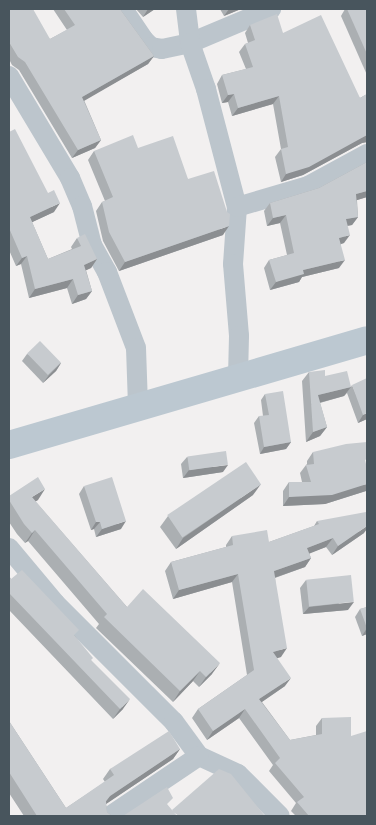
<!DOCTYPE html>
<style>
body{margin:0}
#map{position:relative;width:376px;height:825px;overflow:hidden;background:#f2f0f0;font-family:"Space Grotesk",sans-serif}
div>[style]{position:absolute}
.street>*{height:20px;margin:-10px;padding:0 10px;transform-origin:10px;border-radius:10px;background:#bcc5cc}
.secondary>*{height:28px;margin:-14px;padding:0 14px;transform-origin:14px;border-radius:14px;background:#bcc8d1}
.wall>*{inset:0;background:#abafb2}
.shaded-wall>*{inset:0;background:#8b8e91}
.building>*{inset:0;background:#c7cbcf;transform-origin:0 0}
span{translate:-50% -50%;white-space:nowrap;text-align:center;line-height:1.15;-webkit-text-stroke:4px #fff;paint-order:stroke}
.frame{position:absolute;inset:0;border:10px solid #48555d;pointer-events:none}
</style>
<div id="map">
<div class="street">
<i style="left:123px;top:9px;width:36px;rotate:56deg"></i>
<i style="left:143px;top:39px;width:11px;rotate:45deg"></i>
<i style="left:151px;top:47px;width:11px;rotate:10deg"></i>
<i style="left:162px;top:49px;width:29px;rotate:-12deg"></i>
<i style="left:190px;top:43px;width:88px;rotate:-22.8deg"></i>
<i style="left:186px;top:9px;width:34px;rotate:83deg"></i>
<i style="left:190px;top:43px;width:49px;rotate:70.8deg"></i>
<i style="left:206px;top:89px;width:122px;rotate:75.3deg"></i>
<i style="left:237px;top:207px;width:57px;rotate:94deg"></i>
<i style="left:233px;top:264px;width:72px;rotate:85.2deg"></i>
<i style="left:239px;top:336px;width:40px;rotate:91.4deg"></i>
<i style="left:9px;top:76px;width:119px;rotate:59.1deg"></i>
<i style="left:70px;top:178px;width:30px;rotate:67deg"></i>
<i style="left:82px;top:206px;width:40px;rotate:75.6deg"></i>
<i style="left:92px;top:245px;width:31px;rotate:61deg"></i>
<i style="left:107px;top:272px;width:81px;rotate:69.1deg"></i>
<i style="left:136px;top:348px;width:58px;rotate:88deg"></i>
<i style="left:237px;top:207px;width:74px;rotate:-16.5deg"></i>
<i style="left:308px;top:186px;width:67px;rotate:-28.5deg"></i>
<i style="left:9px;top:548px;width:72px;rotate:50.1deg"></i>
<i style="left:55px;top:603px;width:168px;rotate:45deg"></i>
<i style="left:174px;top:722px;width:42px;rotate:53.7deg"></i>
<i style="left:199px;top:756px;width:43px;rotate:24.8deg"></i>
<i style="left:238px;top:774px;width:59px;rotate:45deg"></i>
<i style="left:110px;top:816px;width:107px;rotate:-34deg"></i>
</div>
<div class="secondary">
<i style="left:9px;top:445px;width:373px;rotate:-16.3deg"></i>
</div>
<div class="wall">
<i style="clip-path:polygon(9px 9px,50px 39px,67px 30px,53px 9px,120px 9px,154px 56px,148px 64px,84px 100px,101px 140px,95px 148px,72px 158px,19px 70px,12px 65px,9px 59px)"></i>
<i style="clip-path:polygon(136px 9px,155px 9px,143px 17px)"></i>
<i style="clip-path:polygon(220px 9px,241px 9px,224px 16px)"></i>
<i style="clip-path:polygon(345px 9px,367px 9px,367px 75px,341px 16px)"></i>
<i style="clip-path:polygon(250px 25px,283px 33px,360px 98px,367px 94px,367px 142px,362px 143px,303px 175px,281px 182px,275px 157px,281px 149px,273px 104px,232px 116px,228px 102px,222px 103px,217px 84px,222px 75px,246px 69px,239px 52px,245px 44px,248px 43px,245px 33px)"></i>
<i style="clip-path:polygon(9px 132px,54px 212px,32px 222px,48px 259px,72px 249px,71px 247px,77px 238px,97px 259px,91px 268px,86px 270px,92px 291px,86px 299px,72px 304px,67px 288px,29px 298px,21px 264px,16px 266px,9px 250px)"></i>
<i style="clip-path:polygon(138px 148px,188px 179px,223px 235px,119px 271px,103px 241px,96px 211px,102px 202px,105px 201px,88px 160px,94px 151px)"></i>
<i style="clip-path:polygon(367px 162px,367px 197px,357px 200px,358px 217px,352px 225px,347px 226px,344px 243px,341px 244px,339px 268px,302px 277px,299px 282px,270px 290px,264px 268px,269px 260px,287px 255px,280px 223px,267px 226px,264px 211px,270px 203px,319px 188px)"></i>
<i style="clip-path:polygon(27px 354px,61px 363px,56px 371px,43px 383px,22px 361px)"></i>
<i style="clip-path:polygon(309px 372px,325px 376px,351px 387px,352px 385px,367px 419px,358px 423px,347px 393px,344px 396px,320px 403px,327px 427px,320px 436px,306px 442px,302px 381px)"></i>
<i style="clip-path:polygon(265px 394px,291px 442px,286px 449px,260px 454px,254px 423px,259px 416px,263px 416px,261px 400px)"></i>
<i style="clip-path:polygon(313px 452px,366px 491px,325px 504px,283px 506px,283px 491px,289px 482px,302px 482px,300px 473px,306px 465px,307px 464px,307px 461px)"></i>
<i style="clip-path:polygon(187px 457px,223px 472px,183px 478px,181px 464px)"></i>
<i style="clip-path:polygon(84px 486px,121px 529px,96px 537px,94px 529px,91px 530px,79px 494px)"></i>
<i style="clip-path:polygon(253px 495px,176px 549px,160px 527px,168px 516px)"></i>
<i style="clip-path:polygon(9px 496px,38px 500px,35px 501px,127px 607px,212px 674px,199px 687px,193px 681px,173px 702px,96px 628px,99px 624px,28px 541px,25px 543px,17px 534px,9px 522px)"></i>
<i style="clip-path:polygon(317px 521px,364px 533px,332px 555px,326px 547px,309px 553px,311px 558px,305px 567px,275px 578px,281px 657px,277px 658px,285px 686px,262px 702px,290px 740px,316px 735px,316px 726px,322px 718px,351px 736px,367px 816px,296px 816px,291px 811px,296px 803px,269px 771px,273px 765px,239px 718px,207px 740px,192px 718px,198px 709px,247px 675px,232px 582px,173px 599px,165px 571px,171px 562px,226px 547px,226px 545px,232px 536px,269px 542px,314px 526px)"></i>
<i style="clip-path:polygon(9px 576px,11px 579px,75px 636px,123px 709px,113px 719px,9px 610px)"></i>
<i style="clip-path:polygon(306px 580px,348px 610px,303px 614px,300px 588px)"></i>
<i style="clip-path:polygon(367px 607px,367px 634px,362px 636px,355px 617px,360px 609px)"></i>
<i style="clip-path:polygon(9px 721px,66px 808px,105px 782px,103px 779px,110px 769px,180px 749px,173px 759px,106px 804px,107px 812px,112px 816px,24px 816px,9px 793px)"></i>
</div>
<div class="shaded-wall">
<i style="clip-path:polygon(148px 9px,155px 9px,143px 17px)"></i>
<i style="clip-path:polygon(229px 9px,241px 9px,224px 16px)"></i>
<i style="clip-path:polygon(154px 56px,148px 64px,77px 105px,82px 97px)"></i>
<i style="clip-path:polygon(234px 94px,228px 102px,222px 103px,228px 95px)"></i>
<i style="clip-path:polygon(279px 96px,273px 104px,232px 116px,238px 108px)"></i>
<i style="clip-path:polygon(367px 135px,367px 142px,362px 143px,303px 175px,281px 182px,286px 174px)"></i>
<i style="clip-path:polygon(101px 140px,95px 148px,72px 158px,78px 150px)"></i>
<i style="clip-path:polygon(367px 191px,367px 197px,351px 202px,356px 194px)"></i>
<i style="clip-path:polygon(60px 203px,54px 212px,24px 226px,30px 217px)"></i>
<i style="clip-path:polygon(286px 215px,280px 223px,267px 226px,273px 218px)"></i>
<i style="clip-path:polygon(358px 217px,352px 225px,340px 227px,346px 219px)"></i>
<i style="clip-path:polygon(229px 226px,223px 235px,119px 271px,125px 262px)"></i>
<i style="clip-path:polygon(350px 235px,344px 243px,334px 246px,339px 238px)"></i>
<i style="clip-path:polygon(27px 256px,21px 264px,16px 266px,22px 258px)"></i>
<i style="clip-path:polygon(97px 259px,91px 268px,78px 274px,84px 265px)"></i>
<i style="clip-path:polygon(345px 260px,339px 268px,302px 277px,299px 282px,270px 290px,276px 282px,303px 270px)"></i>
<i style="clip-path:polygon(73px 279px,67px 288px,29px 298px,35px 289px)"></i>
<i style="clip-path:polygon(92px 291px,86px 299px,72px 304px,78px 295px)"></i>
<i style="clip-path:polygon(61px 363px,56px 371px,43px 383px,49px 375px)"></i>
<i style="clip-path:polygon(351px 387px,344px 396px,311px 405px,318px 395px)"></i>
<i style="clip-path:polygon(367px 413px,367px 419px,358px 423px,363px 415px)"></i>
<i style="clip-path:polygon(327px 427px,320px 436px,306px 442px,313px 432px)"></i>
<i style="clip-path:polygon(291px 442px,286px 449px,260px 454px,264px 447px)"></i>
<i style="clip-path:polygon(228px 465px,223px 472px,183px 478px,189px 470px)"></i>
<i style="clip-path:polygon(261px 484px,253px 495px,176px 549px,183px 538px)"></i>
<i style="clip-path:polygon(367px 484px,367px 489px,366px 491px,325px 504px,283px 506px,289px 497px)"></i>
<i style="clip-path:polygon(45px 489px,38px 500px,25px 508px,32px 497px)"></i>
<i style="clip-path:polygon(126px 521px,121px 529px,96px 537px,102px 529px)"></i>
<i style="clip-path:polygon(96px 522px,100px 522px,94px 529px,91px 530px)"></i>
<i style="clip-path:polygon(367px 526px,367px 529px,364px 533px,332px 555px,338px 546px)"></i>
<i style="clip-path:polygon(35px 530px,28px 541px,25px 543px,32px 533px)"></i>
<i style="clip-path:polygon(333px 538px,326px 547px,301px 557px,307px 548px)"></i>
<i style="clip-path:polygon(311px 558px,305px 567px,268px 580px,274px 571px)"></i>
<i style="clip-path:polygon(238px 574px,232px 582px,173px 599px,179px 590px)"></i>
<i style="clip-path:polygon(354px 602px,348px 610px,303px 614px,309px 607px)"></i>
<i style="clip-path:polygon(367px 628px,367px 634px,362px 636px)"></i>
<i style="clip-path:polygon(287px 648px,281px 657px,267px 661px,273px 652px)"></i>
<i style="clip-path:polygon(220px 663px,212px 674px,199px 687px,206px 677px)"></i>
<i style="clip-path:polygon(200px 671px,193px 681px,173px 702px,180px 691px)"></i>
<i style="clip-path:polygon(291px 678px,285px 686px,253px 708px,259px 699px)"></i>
<i style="clip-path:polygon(130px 699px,123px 709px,113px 719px,120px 709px)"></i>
<i style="clip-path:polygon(245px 709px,239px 718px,207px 740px,213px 731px)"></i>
<i style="clip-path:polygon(180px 749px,173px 759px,103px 806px,99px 811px,110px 796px)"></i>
</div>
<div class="building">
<i style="clip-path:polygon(9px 9px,33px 9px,50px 39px,75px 25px,64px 9px,120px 9px,154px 56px,82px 97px,101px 140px,78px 150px,25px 62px,18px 57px,9px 42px)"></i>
<i style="clip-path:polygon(347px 9px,367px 9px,367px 54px)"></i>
<i style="clip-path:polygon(277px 14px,283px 33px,321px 15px,360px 98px,367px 94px,367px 135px,309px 167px,286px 174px,281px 149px,288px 147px,279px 96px,238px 108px,234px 94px,228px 95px,222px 75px,253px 67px,245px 44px,255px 40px,250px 25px)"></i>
<i style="clip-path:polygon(15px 129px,48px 193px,54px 190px,60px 203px,30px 217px,48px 259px,81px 246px,77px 238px,85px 234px,97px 259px,84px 265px,92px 291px,78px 295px,73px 279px,35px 289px,27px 256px,22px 258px,9px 228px,9px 132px)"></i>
<i style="clip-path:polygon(133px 135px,138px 148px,173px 136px,188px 179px,214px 171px,227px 212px,230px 214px,229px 226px,125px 262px,109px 232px,102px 202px,113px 197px,94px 151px)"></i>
<i style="clip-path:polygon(367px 162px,367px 191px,356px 194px,358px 217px,346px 219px,350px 235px,339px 238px,345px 260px,303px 270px,304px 274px,276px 282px,269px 260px,294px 253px,286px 215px,273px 218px,270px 203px,319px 188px)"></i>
<i style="left:40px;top:341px;width:30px;height:18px;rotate:46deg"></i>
<i style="clip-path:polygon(325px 370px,325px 376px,347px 371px,351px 387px,318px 395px,327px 427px,313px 432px,309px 372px)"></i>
<i style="clip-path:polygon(367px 378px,367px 413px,363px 415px,352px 385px)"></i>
<i style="clip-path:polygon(283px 391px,291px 442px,264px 447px,259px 416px,269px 415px,265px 394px)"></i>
<i style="clip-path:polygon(367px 442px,367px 459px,365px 460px,367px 468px,367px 484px,332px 495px,289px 497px,289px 482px,311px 482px,306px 465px,314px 464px,313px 452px,346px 444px)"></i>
<i style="left:226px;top:451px;width:14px;height:39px;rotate:82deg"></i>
<i style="left:246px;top:462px;width:27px;height:95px;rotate:56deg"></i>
<i style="clip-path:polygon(38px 477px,45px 489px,32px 497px,127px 607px,143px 589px,220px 663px,206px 677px,200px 671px,180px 691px,104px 617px,107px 614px,35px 530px,32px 533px,24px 524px,9px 500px,9px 496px)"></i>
<i style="clip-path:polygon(112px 477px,126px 521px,102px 529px,100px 522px,96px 522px,84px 486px)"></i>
<i style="clip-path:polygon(366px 512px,367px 516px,367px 526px,338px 546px,333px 538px,307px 548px,311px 558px,274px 571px,287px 648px,273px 652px,291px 678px,259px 699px,290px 740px,322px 734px,322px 718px,351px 717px,351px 736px,367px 731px,367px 816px,309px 816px,297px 802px,304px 797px,275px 763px,280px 758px,245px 709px,213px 731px,198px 709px,254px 670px,238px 574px,179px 590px,171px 562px,233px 545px,232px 536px,267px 530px,269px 542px,319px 524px,317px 521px)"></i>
<i style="clip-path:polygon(22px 570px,79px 630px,74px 635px,93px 658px,91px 660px,130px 699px,120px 709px,9px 593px,9px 576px,11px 579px)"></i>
<i style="left:351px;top:575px;width:27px;height:45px;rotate:84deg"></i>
<i style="clip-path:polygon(367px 607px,367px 628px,360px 609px)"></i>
<i style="clip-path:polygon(9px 721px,66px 808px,114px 775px,110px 769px,169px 731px,180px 749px,110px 796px,106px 801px,107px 812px,112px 816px,37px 816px,9px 772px)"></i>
<i style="clip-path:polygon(219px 769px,231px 774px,265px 816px,179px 816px,173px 812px,172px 810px)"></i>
<i style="clip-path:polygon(167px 787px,173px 798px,167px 804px,177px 816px,120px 816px,123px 816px)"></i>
</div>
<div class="frame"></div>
</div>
